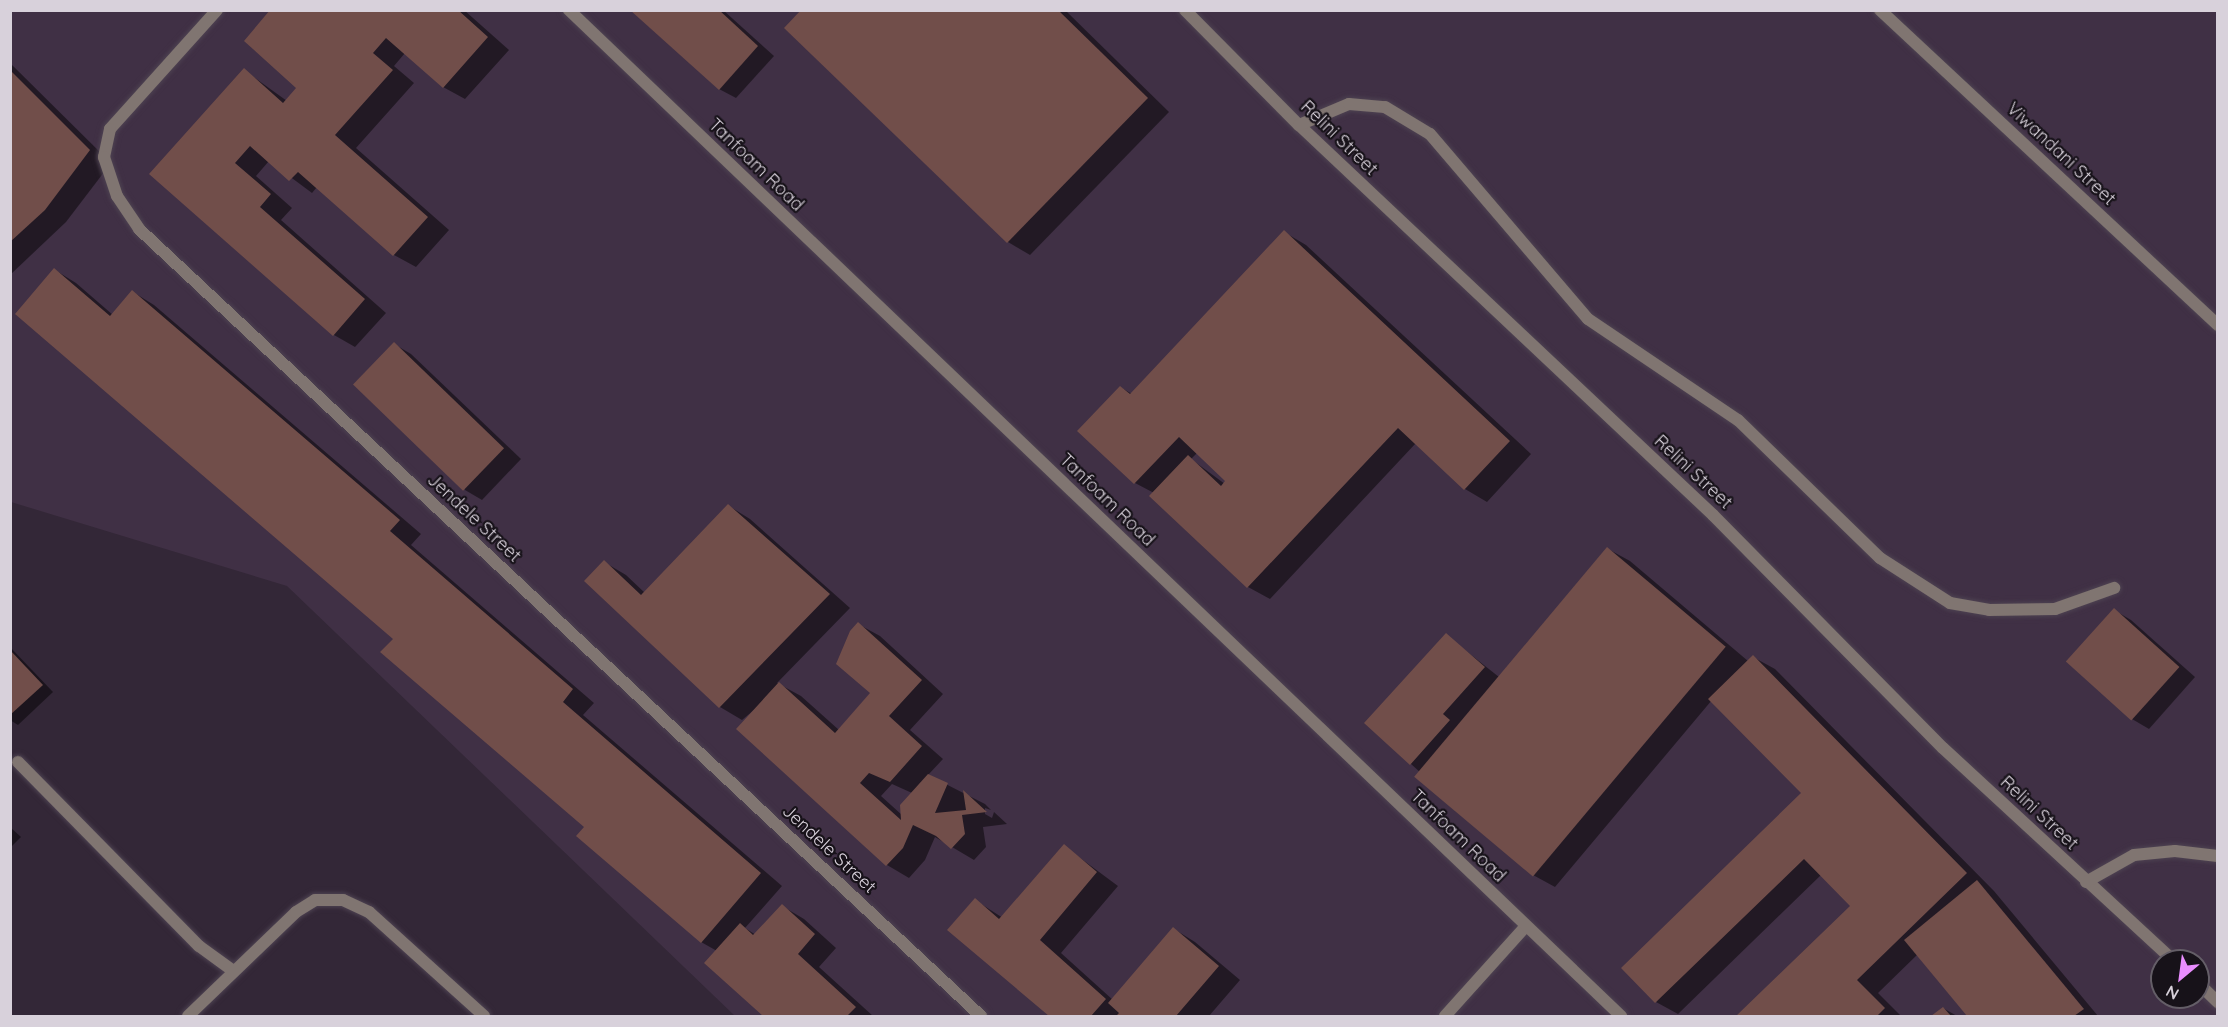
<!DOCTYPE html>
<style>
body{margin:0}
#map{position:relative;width:2228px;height:1027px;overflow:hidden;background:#332737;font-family:Quicksand,sans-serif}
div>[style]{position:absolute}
.built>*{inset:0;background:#403045}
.shadow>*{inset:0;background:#0007}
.building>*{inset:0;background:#714e4a;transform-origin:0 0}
.roads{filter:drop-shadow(0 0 2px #4d4251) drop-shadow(0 0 2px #4d4251)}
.service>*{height:12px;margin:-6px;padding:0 6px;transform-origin:6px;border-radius:6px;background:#807571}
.tertiary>*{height:12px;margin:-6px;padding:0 6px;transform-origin:6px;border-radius:6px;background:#807571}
span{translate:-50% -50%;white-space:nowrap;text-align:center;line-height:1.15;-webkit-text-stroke:4.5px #171219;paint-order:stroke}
.street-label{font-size:18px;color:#d8d1db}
.frame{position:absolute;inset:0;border:12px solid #d8d1db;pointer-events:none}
.north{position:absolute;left:2150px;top:949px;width:60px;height:60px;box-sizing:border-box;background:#171219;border:2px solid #645e67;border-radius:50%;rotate:209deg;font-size:16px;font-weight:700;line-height:24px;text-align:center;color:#d8d1db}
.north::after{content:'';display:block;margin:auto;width:21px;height:27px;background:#e98dfe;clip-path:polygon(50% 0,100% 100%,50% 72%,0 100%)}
</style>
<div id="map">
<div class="built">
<i style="clip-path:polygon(evenodd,10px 11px,2217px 11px,2217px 1016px,735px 1016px,287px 586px,11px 502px,10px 11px,2162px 961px,2198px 961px,2198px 997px,2162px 997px,2162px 961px)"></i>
</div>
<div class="shadow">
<i style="clip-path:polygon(272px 10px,464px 10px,509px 50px,465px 99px,443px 87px,405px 53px,394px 66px,414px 83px,356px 148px,449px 230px,416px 267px,394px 255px,317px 187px,312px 193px,269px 161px,256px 176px,292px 208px,281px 220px,386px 313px,355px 347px,334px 335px,151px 174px,244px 70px,287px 101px,298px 88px)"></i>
<i style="clip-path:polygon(633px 10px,723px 10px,774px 56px,736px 98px,719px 89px)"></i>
<i style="clip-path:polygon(804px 10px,1065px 10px,1169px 112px,1030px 255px,1008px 242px,787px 28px)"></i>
<i style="clip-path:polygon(10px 63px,111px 163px,66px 222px,10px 275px)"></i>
<i style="clip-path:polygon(evenodd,1284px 232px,1306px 245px,1531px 454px,1487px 502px,1465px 489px,1416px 443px,1270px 599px,1248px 587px,1154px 493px,1135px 483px,1120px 387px,1132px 394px,1284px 232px,1197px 453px,1227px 481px,1225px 484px,1191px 459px,1197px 453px)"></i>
<i style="clip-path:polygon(55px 270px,76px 283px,113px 315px,133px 292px,154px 305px,421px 534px,411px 545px,594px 703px,583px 715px,782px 886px,745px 928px,756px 935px,782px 906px,804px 919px,836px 948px,819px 967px,873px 1016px,765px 1016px,706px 963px,717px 951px,701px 942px,395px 639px)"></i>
<i style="clip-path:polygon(394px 344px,411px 354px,521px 459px,482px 500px,465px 490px)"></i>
<i style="clip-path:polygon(evenodd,729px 506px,750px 519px,850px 608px,777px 683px,801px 696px,839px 730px,873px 693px,858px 624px,880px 636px,943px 694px,910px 730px,943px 759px,928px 775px,985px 804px,991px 810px,985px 808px,985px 814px,992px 818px,994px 812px,1007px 824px,983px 827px,986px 847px,974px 860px,935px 837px,925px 860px,909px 878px,887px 865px,738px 729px,761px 704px,742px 720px,720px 707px,604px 562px,626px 575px,645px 593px,729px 506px,892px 784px,912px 793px,902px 815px,881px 796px,892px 784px)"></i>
<i style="clip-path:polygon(1608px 549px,1630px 561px,1748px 661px,1753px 657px,1775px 669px,1994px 891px,2098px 1016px,1969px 1016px,1918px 954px,1878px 993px,1901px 1016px,1738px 1016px,1852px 906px,1821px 875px,1678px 1014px,1656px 1002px,1803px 793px,1712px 700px,1555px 887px,1533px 875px,1366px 723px,1446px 635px,1499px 677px)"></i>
<i style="clip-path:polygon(2114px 610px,2131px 620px,2195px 677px,2149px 729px,2132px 719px)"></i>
<i style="clip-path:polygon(10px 647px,53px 692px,18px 725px,10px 720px)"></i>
<i style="clip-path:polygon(10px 827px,21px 837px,10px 848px)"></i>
<i style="clip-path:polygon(1064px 846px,1118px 886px,1061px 953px,1113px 1000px,1174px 929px,1195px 942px,1240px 980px,1209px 1016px,1051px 1016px,949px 930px,975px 900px,1003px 918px)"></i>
<i style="clip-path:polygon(1943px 1008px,1957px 1016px,1933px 1016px)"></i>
</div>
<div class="building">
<i style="clip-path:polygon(270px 10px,458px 10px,488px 37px,443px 88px,386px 38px,373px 53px,393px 70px,335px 135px,428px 217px,393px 256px,298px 172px,289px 181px,250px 146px,235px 163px,271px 194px,260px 207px,365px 299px,333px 336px,149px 174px,244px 68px,283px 103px,296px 88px,244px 41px)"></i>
<i style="clip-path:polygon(630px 10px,719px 10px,758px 46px,719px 90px)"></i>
<i style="clip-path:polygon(801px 10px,1058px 10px,1148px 98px,1007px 243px,784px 28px)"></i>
<i style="clip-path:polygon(10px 70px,90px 150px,45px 210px,10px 242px)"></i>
<i style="clip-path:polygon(1284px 230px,1510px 441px,1464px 490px,1398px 428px,1247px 588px,1149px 496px,1188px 455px,1221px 486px,1225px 481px,1179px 437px,1134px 484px,1077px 431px,1120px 386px,1130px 394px)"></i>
<i style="clip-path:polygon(54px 268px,110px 316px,132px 290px,400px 520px,390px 531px,573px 689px,563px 702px,761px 873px,701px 943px,576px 836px,584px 827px,380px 652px,393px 639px,15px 314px)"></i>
<i style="left:394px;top:342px;width:153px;height:59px;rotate:44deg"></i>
<i style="clip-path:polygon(728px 504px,830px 594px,719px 708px,584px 581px,604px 560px,641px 595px)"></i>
<i style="left:1607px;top:547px;width:155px;height:300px;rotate:40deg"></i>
<i style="left:2114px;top:608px;width:88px;height:72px;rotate:42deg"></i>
<i style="clip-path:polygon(858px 622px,922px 680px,889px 716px,922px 746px,890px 782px,869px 773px,860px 783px,901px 820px,900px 805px,928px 774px,948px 783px,935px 813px,966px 810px,963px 790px,987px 812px,962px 815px,965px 834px,951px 849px,936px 836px,913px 825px,903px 848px,886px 866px,736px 729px,779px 682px,835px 733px,870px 693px,836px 664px,850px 631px)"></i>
<i style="clip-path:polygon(1446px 633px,1485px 667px,1443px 714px,1450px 720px,1410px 765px,1364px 723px)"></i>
<i style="clip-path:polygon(10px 650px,43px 685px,10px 715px)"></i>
<i style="clip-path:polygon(1753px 655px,1967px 873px,1857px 980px,1885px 1008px,1877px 1016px,1736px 1016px,1850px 906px,1804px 859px,1655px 1003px,1621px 968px,1801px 793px,1708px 699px)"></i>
<i style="clip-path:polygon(1064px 844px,1097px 872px,1040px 940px,1106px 999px,1091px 1016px,1049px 1016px,947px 930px,975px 898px,999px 919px)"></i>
<i style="clip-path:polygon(1977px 880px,2084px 1009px,2074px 1016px,1967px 1016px,1904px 940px)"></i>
<i style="clip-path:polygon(782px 904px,815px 934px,798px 954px,856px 1007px,847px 1016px,763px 1016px,704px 963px,740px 923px,753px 935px)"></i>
<i style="clip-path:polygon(1173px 927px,1219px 966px,1176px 1016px,1116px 1016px,1119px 1013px,1108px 1003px)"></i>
<i style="clip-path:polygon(1943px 1007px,1951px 1016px,1931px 1016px)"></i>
</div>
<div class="roads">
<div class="service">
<i style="left:217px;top:10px;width:160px;rotate:132deg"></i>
<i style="left:110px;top:129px;width:29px;rotate:102deg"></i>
<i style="left:104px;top:157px;width:41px;rotate:71.6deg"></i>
<i style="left:117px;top:196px;width:40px;rotate:56deg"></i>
<i style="left:139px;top:229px;width:1153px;rotate:43.07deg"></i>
<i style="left:1185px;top:10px;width:162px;rotate:45.3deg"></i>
<i style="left:1299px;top:125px;width:569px;rotate:43.29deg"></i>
<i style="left:1713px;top:515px;width:327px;rotate:45.4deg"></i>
<i style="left:1943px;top:748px;width:314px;rotate:42.7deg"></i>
<i style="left:1880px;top:10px;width:462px;rotate:43deg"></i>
<i style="left:1299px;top:125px;width:54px;rotate:-22.8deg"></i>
<i style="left:1349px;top:104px;width:36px;rotate:5deg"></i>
<i style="left:1385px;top:107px;width:52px;rotate:31deg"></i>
<i style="left:1430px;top:134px;width:243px;rotate:49.5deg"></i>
<i style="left:1588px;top:319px;width:181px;rotate:34deg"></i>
<i style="left:1738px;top:420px;width:198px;rotate:44.2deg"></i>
<i style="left:1880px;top:558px;width:83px;rotate:32.7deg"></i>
<i style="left:1950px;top:603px;width:40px;rotate:10deg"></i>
<i style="left:1989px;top:610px;width:66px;rotate:-0.9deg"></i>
<i style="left:2055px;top:609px;width:63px;rotate:-19.6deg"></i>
<i style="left:18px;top:762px;width:258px;rotate:45.5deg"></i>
<i style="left:199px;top:946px;width:41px;rotate:36deg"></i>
<i style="left:2086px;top:882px;width:55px;rotate:-29.4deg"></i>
<i style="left:2134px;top:855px;width:41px;rotate:-5.6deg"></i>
<i style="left:2175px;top:851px;width:43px;rotate:6.6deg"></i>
<i style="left:2198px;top:983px;width:28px;rotate:44deg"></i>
<i style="left:188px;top:1016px;width:150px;rotate:-43.9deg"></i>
<i style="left:296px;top:912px;width:22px;rotate:-32deg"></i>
<i style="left:315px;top:900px;width:28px"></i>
<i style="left:343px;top:900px;width:29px;rotate:25deg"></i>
<i style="left:369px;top:912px;width:155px;rotate:42.1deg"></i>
<i style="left:1445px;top:1016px;width:121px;rotate:-48deg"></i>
</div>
<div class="tertiary">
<i style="left:569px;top:10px;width:1456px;rotate:43.72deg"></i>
</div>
</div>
<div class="street-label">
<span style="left:1339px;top:138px;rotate:44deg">Relini Street</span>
<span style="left:2061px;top:154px;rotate:43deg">Viwandani Street</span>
<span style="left:756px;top:165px;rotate:44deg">Tanfoam Road</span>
<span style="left:1693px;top:472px;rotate:43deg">Relini Street</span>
<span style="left:1107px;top:500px;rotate:44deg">Tanfoam Road</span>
<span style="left:474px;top:518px;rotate:43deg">Jendele Street</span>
<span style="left:2039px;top:813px;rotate:43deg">Relini Street</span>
<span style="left:1458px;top:836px;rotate:44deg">Tanfoam Road</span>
<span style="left:829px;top:849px;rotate:43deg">Jendele Street</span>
</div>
<div class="frame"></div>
<div class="north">N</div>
</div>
